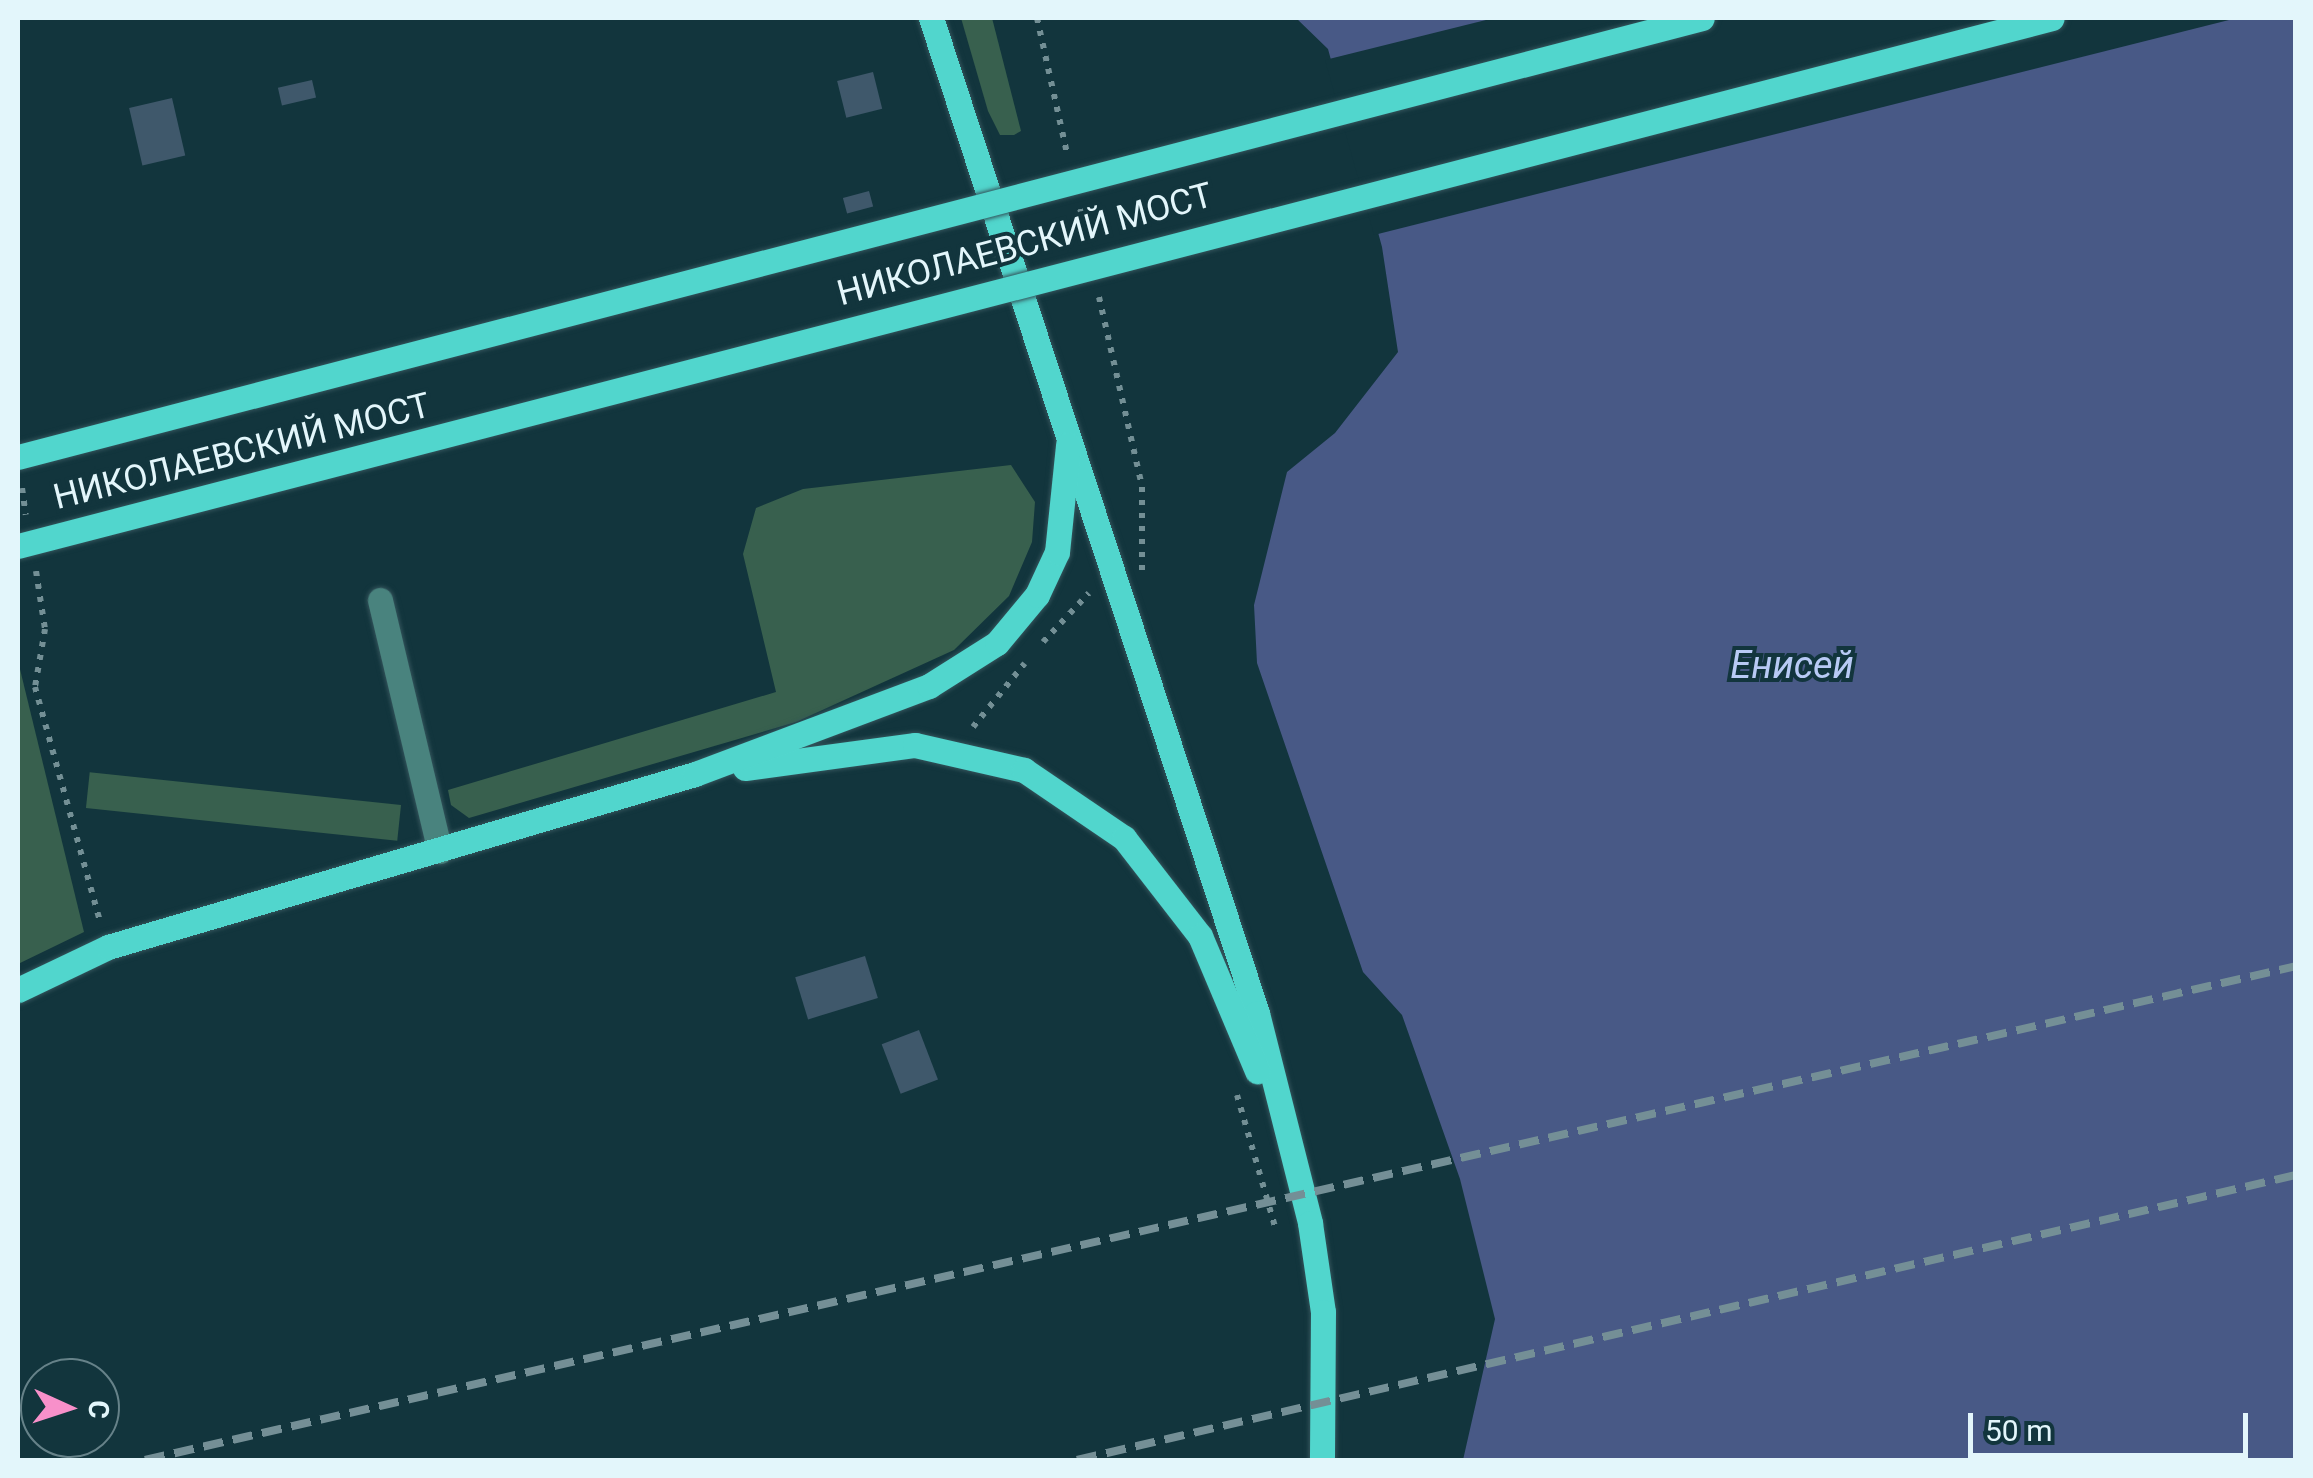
<!DOCTYPE html>
<meta charset="utf-8">
<style>
body{margin:0}
#map{position:relative;width:2313px;height:1478px;overflow:hidden;background:#12353d;font-family:Roboto,sans-serif}
div>[style]{position:absolute}
.green>*{inset:0;background:#38604e;transform-origin:0 0}
.water>*{inset:0;background:#485986}
.pier>*{inset:0;background:#12353d}
.building>*{inset:0;background:#3f586b;transform-origin:0 0}
.path>*{height:6px;margin-top:-3px;transform-origin:0;background:repeating-linear-gradient(90deg,#738f95 0 5px,transparent 0 13px)}
.roads{filter:drop-shadow(0 0 2px #33545b) drop-shadow(0 0 2px #33545b)}
.minor>*{height:25px;margin:-12.5px;padding:0 12.5px;transform-origin:12.5px;border-radius:12.5px;background:#49837e}
.major>*{height:25px;margin:-12.5px;padding:0 12.5px;transform-origin:12.5px;border-radius:12.5px;background:#51d6cd}
.rail>*{height:8px;margin-top:-4px;transform-origin:0;background:repeating-linear-gradient(90deg,#748f96 0 20px,transparent 0 30px)}
.bridges{filter:drop-shadow(0 0 2px #33545b) drop-shadow(0 0 2px #33545b)}
.major-bridge>*{height:25px;margin:-12.5px;padding:0 12.5px;transform-origin:12.5px;border-radius:12.5px;background:#51d6cd}
span{translate:-50% -50%;white-space:nowrap;text-align:center;line-height:1.15;-webkit-text-stroke:8px #12353d;paint-order:stroke}
.street-label{font-size:35px;color:#e3f6fb}
.water-label{font-size:38px;color:#b8caf5;font-style:italic}
.frame{position:absolute;inset:0;border:20px solid #e3f6fb;pointer-events:none}
.north{position:absolute;left:20px;top:1358px;width:100px;height:100px;box-sizing:border-box;background:#12353d;border:2px solid #668289;border-radius:50%;rotate:93deg;font-size:28px;font-weight:700;line-height:40px;text-align:center;color:#e3f6fb}
.north::after{content:'';display:block;margin:auto;width:35px;height:45px;background:#f890ca;clip-path:polygon(50% 0,100% 100%,50% 72%,0 100%)}
.scale{position:absolute;left:1968px;top:1413px;width:280px;height:45px;box-sizing:border-box;border:5px solid #e3f6fb;border-top:0;padding-left:12px;font-size:30px;line-height:35px;white-space:nowrap;color:#e3f6fb;-webkit-text-stroke:8px #12353d;paint-order:stroke}
</style>
<div id="map">
<div class="green">
<i style="clip-path:polygon(961px 18px,992px 18px,1021px 131px,1014px 135px,1000px 135px,988px 111px)"></i>
<i style="clip-path:polygon(1011px 465px,1035px 502px,1032px 542px,1009px 596px,954px 650px,796px 722px,469px 818px,451px 805px,448px 790px,776px 692px,743px 554px,756px 508px,803px 489px)"></i>
<i style="clip-path:polygon(18px 661px,84px 932px,18px 964px)"></i>
<i style="left:401px;top:805px;width:36px;height:313px;rotate:96deg"></i>
</div>
<div class="water">
<i style="clip-path:polygon(1296px 18px,2295px 18px,2295px 1460px,1463px 1460px,1495px 1319px,1460px 1179px,1402px 1015px,1363px 972px,1257px 663px,1254px 605px,1287px 472px,1335px 433px,1398px 352px,1382px 247px,1328px 49px)"></i>
</div>
<div class="pier">
<i style="clip-path:polygon(1494px 18px,2237px 18px,1374px 235px,1325px 60px)"></i>
</div>
<div class="building">
<i style="left:873px;top:72px;width:38px;height:37px;rotate:76deg"></i>
<i style="left:312px;top:80px;width:18px;height:35px;rotate:77deg"></i>
<i style="left:172px;top:98px;width:59px;height:44px;rotate:77deg"></i>
<i style="left:869px;top:191px;width:16px;height:27px;rotate:75deg"></i>
<i style="left:865px;top:956px;width:44px;height:73px;rotate:73deg"></i>
<i style="left:919px;top:1030px;width:53px;height:40px;rotate:69deg"></i>
</div>
<div class="path">
<i style="left:1037px;top:18px;width:138px;rotate:77.5deg"></i>
<i style="left:1080px;top:209px;width:33px;rotate:78deg"></i>
<i style="left:1099px;top:297px;width:195px;rotate:77.2deg"></i>
<i style="left:1142px;top:487px;width:84px;rotate:90deg"></i>
<i style="left:22px;top:488px;width:27px;rotate:82deg"></i>
<i style="left:36px;top:571px;width:59px;rotate:81.2deg"></i>
<i style="left:45px;top:629px;width:59px;rotate:99.8deg"></i>
<i style="left:35px;top:687px;width:240px;rotate:74.5deg"></i>
<i style="left:1043px;top:642px;width:67px;rotate:-46.8deg"></i>
<i style="left:973px;top:727px;width:82px;rotate:-50.9deg"></i>
<i style="left:1237px;top:1095px;width:137px;rotate:73.9deg"></i>
</div>
<div class="roads">
<div class="minor">
<i style="left:380px;top:600px;width:258px;rotate:76.6deg"></i>
</div>
<div class="major">
<i style="left:931px;top:18px;width:1047px;rotate:71.86deg"></i>
<i style="left:1257px;top:1013px;width:217px;rotate:75.8deg"></i>
<i style="left:1310px;top:1223px;width:90px;rotate:81.7deg"></i>
<i style="left:1323px;top:1312px;width:148px;rotate:90.4deg"></i>
<i style="left:745px;top:768px;width:172px;rotate:-7.7deg"></i>
<i style="left:915px;top:745px;width:112px;rotate:12.9deg"></i>
<i style="left:1024px;top:770px;width:121px;rotate:34.2deg"></i>
<i style="left:1124px;top:838px;width:124px;rotate:52.2deg"></i>
<i style="left:1200px;top:936px;width:147px;rotate:67.1deg"></i>
<i style="left:18px;top:990px;width:100px;rotate:-25.5deg"></i>
<i style="left:108px;top:947px;width:612px;rotate:-16.42deg"></i>
<i style="left:695px;top:774px;width:250px;rotate:-20.6deg"></i>
<i style="left:929px;top:686px;width:80px;rotate:-32.3deg"></i>
<i style="left:997px;top:643px;width:62px;rotate:-50.2deg"></i>
<i style="left:1037px;top:595px;width:47px;rotate:-65.1deg"></i>
<i style="left:1057px;top:552px;width:108px;rotate:-84.1deg"></i>
</div>
</div>
<div class="rail">
<i style="left:145px;top:1460px;width:2207px;rotate:-12.93deg"></i>
<i style="left:1077px;top:1460px;width:1252px;rotate:-13.16deg"></i>
</div>
<div class="bridges">
<div class="major-bridge">
<i style="left:18px;top:457px;width:1740px;rotate:-14.61deg"></i>
<i style="left:18px;top:546px;width:2101px;rotate:-14.55deg"></i>
</div>
</div>
<div class="street-label">
<span style="left:1025px;top:245px;rotate:-15deg">НИКОЛАЕВСКИЙ МОСТ</span>
<span style="left:242px;top:452px;rotate:-14deg">НИКОЛАЕВСКИЙ МОСТ</span>
</div>
<div class="water-label">
<span style="left:1792px;top:666px">Енисей</span>
</div>
<div class="frame"></div>
<div class="north">С</div>
<div class="scale">50 m</div>
</div>
